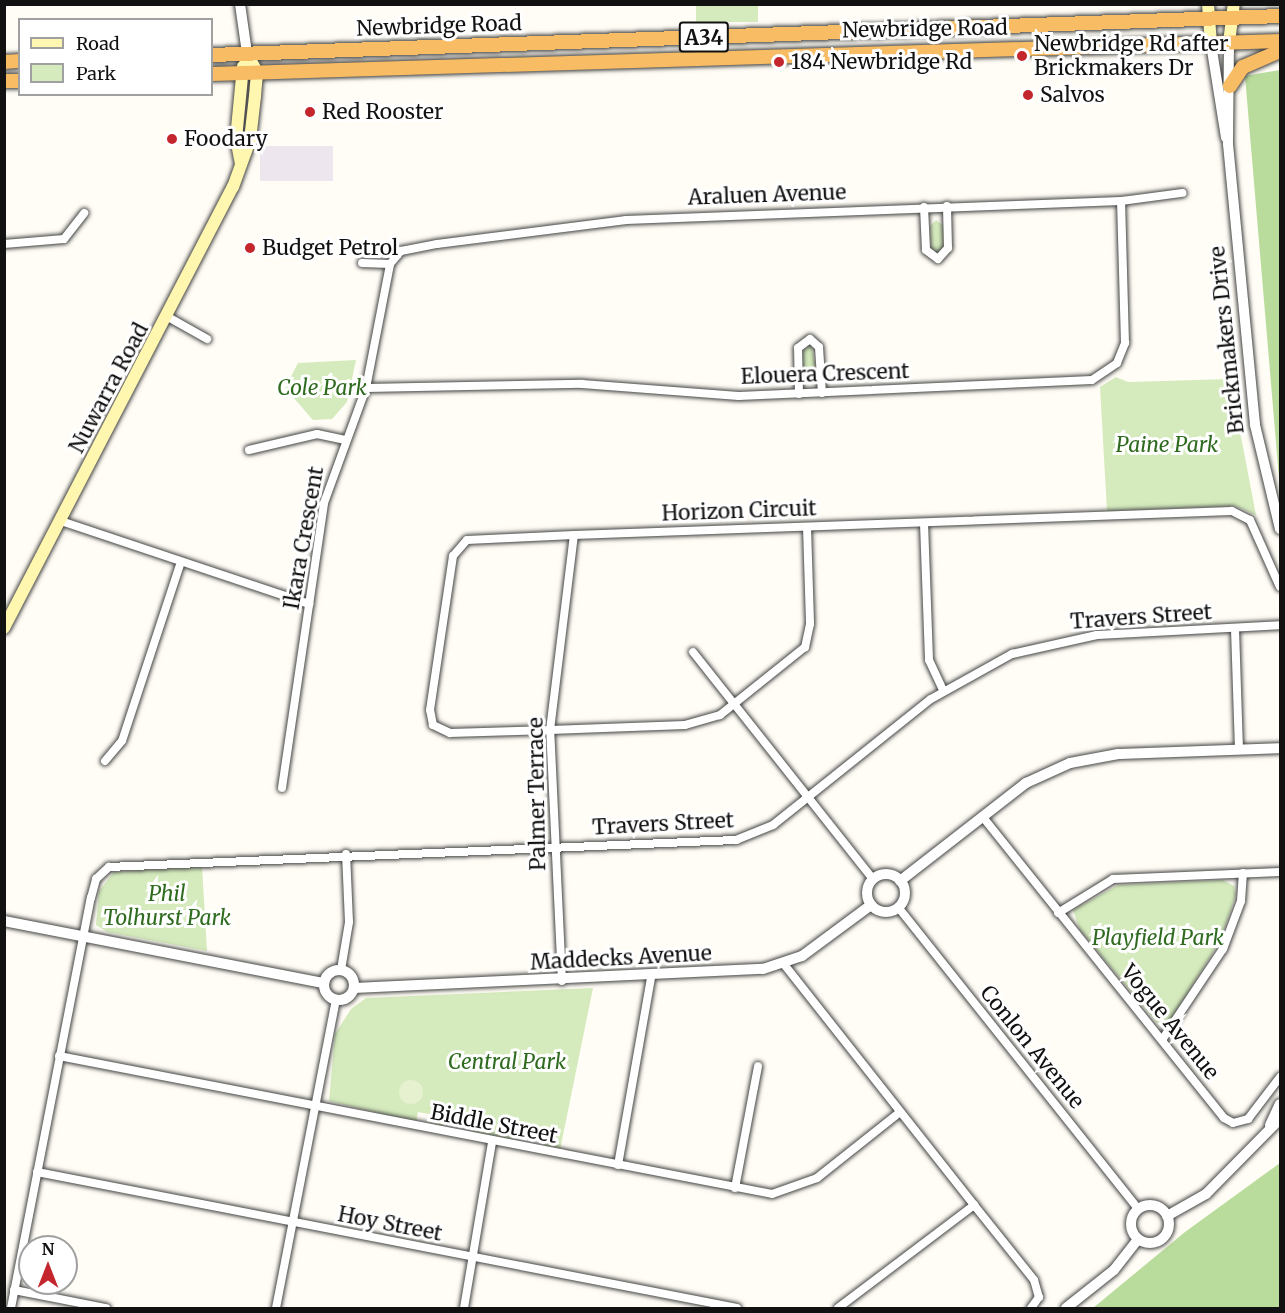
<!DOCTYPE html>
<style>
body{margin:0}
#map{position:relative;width:1285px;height:1313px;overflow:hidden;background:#fffdf5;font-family:Merriweather,serif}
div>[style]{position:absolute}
.industrial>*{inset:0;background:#eee6ef;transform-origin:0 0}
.green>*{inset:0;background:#d5ebbd;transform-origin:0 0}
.forest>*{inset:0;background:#b9dc9c}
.pitch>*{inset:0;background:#e6f2cf}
.round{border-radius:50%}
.roads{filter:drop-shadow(0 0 2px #444) drop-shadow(0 0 2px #444)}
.minor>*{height:8px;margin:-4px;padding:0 4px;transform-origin:4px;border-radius:4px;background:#fff}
.tertiary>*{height:10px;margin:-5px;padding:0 5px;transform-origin:5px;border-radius:5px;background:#fff}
.tertiary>.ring{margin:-5px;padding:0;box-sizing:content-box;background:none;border:10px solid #fff;border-radius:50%}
.secondary>*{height:12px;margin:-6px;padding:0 6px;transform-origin:6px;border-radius:6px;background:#fff6b0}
.trunk>*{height:14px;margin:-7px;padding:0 7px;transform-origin:7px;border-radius:7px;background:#f7bc64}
.dots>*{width:16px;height:16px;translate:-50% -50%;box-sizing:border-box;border:3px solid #fff;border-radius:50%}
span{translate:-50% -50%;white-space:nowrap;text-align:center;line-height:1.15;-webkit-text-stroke:6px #fff;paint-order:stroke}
.shield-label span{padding:2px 4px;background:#fff;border:2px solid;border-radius:4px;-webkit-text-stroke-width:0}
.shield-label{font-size:20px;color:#111;font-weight:700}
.street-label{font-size:21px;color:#111}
.poi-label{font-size:21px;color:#111}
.left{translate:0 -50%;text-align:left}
.park-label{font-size:21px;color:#2f6b1f;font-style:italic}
.frame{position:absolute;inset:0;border:6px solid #111;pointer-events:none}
.legend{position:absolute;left:18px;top:18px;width:195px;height:78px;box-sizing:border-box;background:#fff;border:2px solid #a0a0a0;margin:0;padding:8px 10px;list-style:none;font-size:18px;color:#111}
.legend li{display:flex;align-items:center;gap:12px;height:30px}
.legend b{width:30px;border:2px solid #a0a0a0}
.north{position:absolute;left:18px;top:1235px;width:60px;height:60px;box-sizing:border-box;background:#fff;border:2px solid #a0a0a0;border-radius:50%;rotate:0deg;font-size:16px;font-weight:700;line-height:24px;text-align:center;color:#111}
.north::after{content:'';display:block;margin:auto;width:21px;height:27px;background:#c4262e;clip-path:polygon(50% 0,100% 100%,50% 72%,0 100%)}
</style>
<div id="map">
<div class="industrial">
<i style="left:333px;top:146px;width:35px;height:73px;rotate:90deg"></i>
</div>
<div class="green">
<i style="left:696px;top:5px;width:62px;height:17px"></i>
<i style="clip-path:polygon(936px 220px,944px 226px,945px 248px,939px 255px,931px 248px,930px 226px)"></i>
<i style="clip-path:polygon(811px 344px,817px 372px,811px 379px,803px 375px,802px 352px)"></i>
<i style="clip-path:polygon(356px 360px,347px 402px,332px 419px,313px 420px,285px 388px,298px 363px)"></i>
<i style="clip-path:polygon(1116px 377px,1128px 382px,1230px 379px,1256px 515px,1235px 506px,1107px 511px,1100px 387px)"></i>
<i style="clip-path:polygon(202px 866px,207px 951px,107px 932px,96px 925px,99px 891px,114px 872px)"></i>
<i style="clip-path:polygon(1223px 880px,1234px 886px,1236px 895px,1220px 941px,1170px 1021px,1157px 1023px,1080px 930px,1073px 910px,1118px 885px)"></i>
<i style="clip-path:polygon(593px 988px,560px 1150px,544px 1146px,545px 1136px,516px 1131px,514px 1140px,472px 1132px,474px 1123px,445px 1118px,443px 1127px,434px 1125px,435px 1115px,418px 1112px,416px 1122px,329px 1101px,335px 1034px,351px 1009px,366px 998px)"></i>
</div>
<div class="forest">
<i style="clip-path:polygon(1280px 70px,1280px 490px,1245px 76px)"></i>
<i style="clip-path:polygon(1280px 1163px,1280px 1308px,1093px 1308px,1185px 1232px)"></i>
</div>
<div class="pitch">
<i class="round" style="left:399px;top:1080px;width:24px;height:24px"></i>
</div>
<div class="roads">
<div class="minor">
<i style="left:924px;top:207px;width:43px;rotate:87.3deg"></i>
<i style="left:926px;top:250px;width:15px;rotate:37deg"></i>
<i style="left:938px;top:259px;width:15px;rotate:-48deg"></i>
<i style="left:948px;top:248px;width:42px;rotate:-91.4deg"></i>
<i style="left:4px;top:244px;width:60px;rotate:-4.8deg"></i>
<i style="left:64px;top:239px;width:33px;rotate:-52deg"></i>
<i style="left:362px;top:263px;width:28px;rotate:2deg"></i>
<i style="left:390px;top:264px;width:17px;rotate:-50deg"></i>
<i style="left:401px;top:251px;width:37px;rotate:-11deg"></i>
<i style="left:437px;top:244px;width:191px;rotate:-7.2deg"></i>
<i style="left:626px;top:220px;width:495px;rotate:-2.2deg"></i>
<i style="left:1121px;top:201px;width:62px;rotate:-7.5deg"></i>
<i style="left:168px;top:317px;width:45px;rotate:29.4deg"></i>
<i style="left:366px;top:388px;width:216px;rotate:-1.1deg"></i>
<i style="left:582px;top:384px;width:157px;rotate:4.4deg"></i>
<i style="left:739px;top:396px;width:353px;rotate:-2.6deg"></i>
<i style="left:1092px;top:380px;width:30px;rotate:-34deg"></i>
<i style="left:1117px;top:363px;width:22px;rotate:-68deg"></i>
<i style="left:1125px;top:343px;width:142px;rotate:-91.6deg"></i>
<i style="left:799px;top:394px;width:46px;rotate:-91.2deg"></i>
<i style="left:798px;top:348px;width:15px;rotate:-37deg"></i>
<i style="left:810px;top:339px;width:12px;rotate:42deg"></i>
<i style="left:819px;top:347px;width:46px;rotate:86.3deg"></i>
<i style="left:249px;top:450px;width:70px;rotate:-13.2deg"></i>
<i style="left:317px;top:434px;width:29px;rotate:12deg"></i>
<i style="left:61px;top:521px;width:262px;rotate:18.5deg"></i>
<i style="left:924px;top:523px;width:137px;rotate:87.9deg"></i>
<i style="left:929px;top:660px;width:33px;rotate:65deg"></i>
<i style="left:807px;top:527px;width:97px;rotate:88.2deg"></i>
<i style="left:810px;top:624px;width:24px;rotate:102deg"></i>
<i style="left:805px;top:647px;width:109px;rotate:141.3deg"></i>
<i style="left:720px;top:715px;width:36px;rotate:164deg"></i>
<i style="left:685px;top:725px;width:135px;rotate:177.9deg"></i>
<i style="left:550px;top:730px;width:100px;rotate:178.3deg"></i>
<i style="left:450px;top:733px;width:19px;rotate:-155deg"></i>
<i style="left:433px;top:725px;width:15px;rotate:-101deg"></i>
<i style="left:430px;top:710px;width:156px;rotate:-81.5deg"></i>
<i style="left:453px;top:556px;width:21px;rotate:-49deg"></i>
<i style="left:467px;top:540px;width:107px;rotate:-2.7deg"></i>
<i style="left:574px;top:535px;width:658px;rotate:-2.09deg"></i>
<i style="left:1232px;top:511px;width:20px;rotate:27deg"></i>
<i style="left:1250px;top:520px;width:73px;rotate:65.9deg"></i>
<i style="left:1235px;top:629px;width:120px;rotate:88.1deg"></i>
<i style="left:693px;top:652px;width:290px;rotate:51.6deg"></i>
<i style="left:105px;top:761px;width:26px;rotate:-50deg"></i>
<i style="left:122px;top:741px;width:188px;rotate:-71.8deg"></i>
<i style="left:282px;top:788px;width:288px;rotate:-81.6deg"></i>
<i style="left:324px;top:503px;width:122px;rotate:-69.9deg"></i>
<i style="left:366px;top:388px;width:126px;rotate:-79deg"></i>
<i style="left:982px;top:816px;width:387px;rotate:51.3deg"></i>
<i style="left:1224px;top:1118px;width:10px;rotate:29deg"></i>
<i style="left:1233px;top:1123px;width:16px;rotate:-15deg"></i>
<i style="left:1248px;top:1119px;width:53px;rotate:-52.7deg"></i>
<i style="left:898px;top:907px;width:386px;rotate:51.5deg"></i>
<i style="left:1058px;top:913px;width:65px;rotate:-31.7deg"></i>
<i style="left:1113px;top:879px;width:167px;rotate:-2.4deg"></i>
<i style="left:783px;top:963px;width:308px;rotate:51.7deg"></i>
<i style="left:341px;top:970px;width:49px;rotate:-80.5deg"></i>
<i style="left:349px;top:922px;width:68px;rotate:-92.5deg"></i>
<i style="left:562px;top:981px;width:251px;rotate:-92.7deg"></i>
<i style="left:550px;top:730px;width:196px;rotate:-83deg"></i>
<i style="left:1162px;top:1040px;width:110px;rotate:-56.2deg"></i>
<i style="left:1223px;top:949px;width:51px;rotate:-69.4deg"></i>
<i style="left:1241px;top:901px;width:28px;rotate:-86deg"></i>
<i style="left:59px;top:1056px;width:726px;rotate:10.95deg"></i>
<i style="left:772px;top:1194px;width:48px;rotate:-19.6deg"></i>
<i style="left:817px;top:1178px;width:106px;rotate:-38.5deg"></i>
<i style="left:618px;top:1165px;width:191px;rotate:-80deg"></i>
<i style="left:37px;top:1172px;width:713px;rotate:10.99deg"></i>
<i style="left:735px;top:1188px;width:124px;rotate:-79.3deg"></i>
<i style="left:14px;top:1290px;width:94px;rotate:11.1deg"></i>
<i style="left:11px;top:1308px;width:418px;rotate:-79deg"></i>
<i style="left:91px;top:898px;width:20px;rotate:-75deg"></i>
<i style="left:96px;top:879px;width:18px;rotate:-43deg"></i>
<i style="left:109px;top:867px;width:628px;rotate:-2.47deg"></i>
<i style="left:736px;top:840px;width:40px;rotate:-22deg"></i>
<i style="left:773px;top:825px;width:202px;rotate:-38.6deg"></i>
<i style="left:931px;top:699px;width:93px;rotate:-29.1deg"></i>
<i style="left:1012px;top:654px;width:87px;rotate:-12.6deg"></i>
<i style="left:1097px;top:635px;width:183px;rotate:-3.1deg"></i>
<i style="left:276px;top:1308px;width:314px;rotate:-79deg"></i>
<i style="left:464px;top:1308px;width:168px;rotate:-80.4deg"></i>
<i style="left:838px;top:1308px;width:171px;rotate:-37.1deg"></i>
<i style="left:974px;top:1205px;width:96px;rotate:51.3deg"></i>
<i style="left:1034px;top:1280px;width:18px;rotate:74deg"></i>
<i style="left:1039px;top:1297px;width:14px;rotate:126deg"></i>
</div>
<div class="tertiary">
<i style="left:240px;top:4px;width:49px;rotate:81.9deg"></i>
<i style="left:1229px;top:43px;width:101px;rotate:90.6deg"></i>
<i style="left:1228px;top:144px;width:282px;rotate:84.5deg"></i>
<i style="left:1255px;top:425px;width:107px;rotate:76.5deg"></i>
<i style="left:1211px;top:44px;width:95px;rotate:80.9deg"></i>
<i class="ring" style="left:867px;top:874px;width:28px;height:28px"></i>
<i style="left:900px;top:881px;width:160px;rotate:-37.9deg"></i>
<i style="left:1026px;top:783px;width:48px;rotate:-24.4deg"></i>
<i style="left:1070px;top:763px;width:49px;rotate:-10.6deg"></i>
<i style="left:1118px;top:754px;width:162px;rotate:-2.1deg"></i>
<i style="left:4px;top:921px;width:325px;rotate:11deg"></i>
<i class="ring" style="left:324px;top:970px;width:20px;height:20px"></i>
<i style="left:354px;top:988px;width:409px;rotate:-2.7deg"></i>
<i style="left:763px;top:969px;width:41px;rotate:-18.4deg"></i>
<i style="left:802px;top:956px;width:86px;rotate:-36.5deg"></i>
<i style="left:1270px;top:1125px;width:23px;rotate:-65deg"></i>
<i class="ring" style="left:1131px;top:1205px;width:28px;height:28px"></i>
<i style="left:1167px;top:1216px;width:45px;rotate:-29.4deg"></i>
<i style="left:1206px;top:1194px;width:105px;rotate:-45.4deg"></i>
<i style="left:1066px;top:1308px;width:61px;rotate:-38.4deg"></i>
<i style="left:1114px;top:1270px;width:39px;rotate:-52deg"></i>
</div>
<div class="secondary">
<i style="left:1208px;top:4px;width:40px;rotate:85.7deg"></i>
<i style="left:1229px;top:43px;width:39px;rotate:-83deg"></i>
<i style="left:241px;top:164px;width:25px;rotate:-101deg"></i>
<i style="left:236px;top:139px;width:73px;rotate:-84.5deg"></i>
<i style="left:4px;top:628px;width:497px;rotate:-62.6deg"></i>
<i style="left:233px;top:187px;width:50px;rotate:-70.1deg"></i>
<i style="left:250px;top:140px;width:44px;rotate:-83.5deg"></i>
<i style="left:255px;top:96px;width:24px;rotate:-85deg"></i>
<i style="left:257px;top:72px;width:21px;rotate:-118deg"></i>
</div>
<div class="trunk">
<i style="left:212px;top:55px;width:1069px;rotate:-2.09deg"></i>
<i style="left:4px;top:62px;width:16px;rotate:-4deg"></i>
<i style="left:212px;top:74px;width:1069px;rotate:-1.77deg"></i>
<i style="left:4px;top:81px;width:16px"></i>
<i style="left:1230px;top:86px;width:23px;rotate:-56deg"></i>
<i style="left:1243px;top:67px;width:40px;rotate:-23.4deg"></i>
</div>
</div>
<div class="dots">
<i style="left:1022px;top:56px;background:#c4262e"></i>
<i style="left:779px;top:62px;background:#c4262e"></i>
<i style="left:1028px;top:95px;background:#c4262e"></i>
<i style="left:310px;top:112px;background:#c4262e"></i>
<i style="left:172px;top:139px;background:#c4262e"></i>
<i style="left:250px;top:248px;background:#c4262e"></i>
</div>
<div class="shield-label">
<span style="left:704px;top:37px">A34</span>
</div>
<div class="street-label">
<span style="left:439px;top:26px;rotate:-2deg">Newbridge Road</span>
<span style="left:925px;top:29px;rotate:-1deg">Newbridge Road</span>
<span style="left:767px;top:195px;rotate:-2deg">Araluen Avenue</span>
<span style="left:1227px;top:340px;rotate:-96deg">Brickmakers Drive</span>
<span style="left:825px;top:374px;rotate:-2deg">Elouera Crescent</span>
<span style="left:109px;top:388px;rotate:-62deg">Nuwarra Road</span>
<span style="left:739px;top:511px;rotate:-2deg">Horizon Circuit</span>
<span style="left:304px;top:538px;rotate:-80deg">Ikara Crescent</span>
<span style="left:1141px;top:617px;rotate:-4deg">Travers Street</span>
<span style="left:537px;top:794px;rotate:-91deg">Palmer Terrace</span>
<span style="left:663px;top:824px;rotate:-3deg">Travers Street</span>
<span style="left:621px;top:958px;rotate:-3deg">Maddecks Avenue</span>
<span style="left:1170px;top:1022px;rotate:51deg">Vogue Avenue</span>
<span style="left:1032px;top:1047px;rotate:51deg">Conlon Avenue</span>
<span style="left:494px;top:1124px;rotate:11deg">Biddle Street</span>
<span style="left:390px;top:1224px;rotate:11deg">Hoy Street</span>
</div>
<div class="poi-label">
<span class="left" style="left:1034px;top:56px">Newbridge Rd after<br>Brickmakers Dr</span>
<span class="left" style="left:791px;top:62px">184 Newbridge Rd</span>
<span class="left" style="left:1040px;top:95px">Salvos</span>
<span class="left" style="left:322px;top:112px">Red Rooster</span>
<span class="left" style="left:184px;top:139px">Foodary</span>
<span class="left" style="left:262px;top:248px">Budget Petrol</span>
</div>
<div class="park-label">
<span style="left:322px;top:388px">Cole Park</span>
<span style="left:1167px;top:445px">Paine Park</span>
<span style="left:167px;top:906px">Phil<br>Tolhurst Park</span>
<span style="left:1158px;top:938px">Playfield Park</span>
<span style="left:507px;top:1062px">Central Park</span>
</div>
<div class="frame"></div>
<ul class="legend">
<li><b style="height:8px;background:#fff6b0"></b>Road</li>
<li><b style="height:16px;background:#d5ebbd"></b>Park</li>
</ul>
<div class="north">N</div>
</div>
